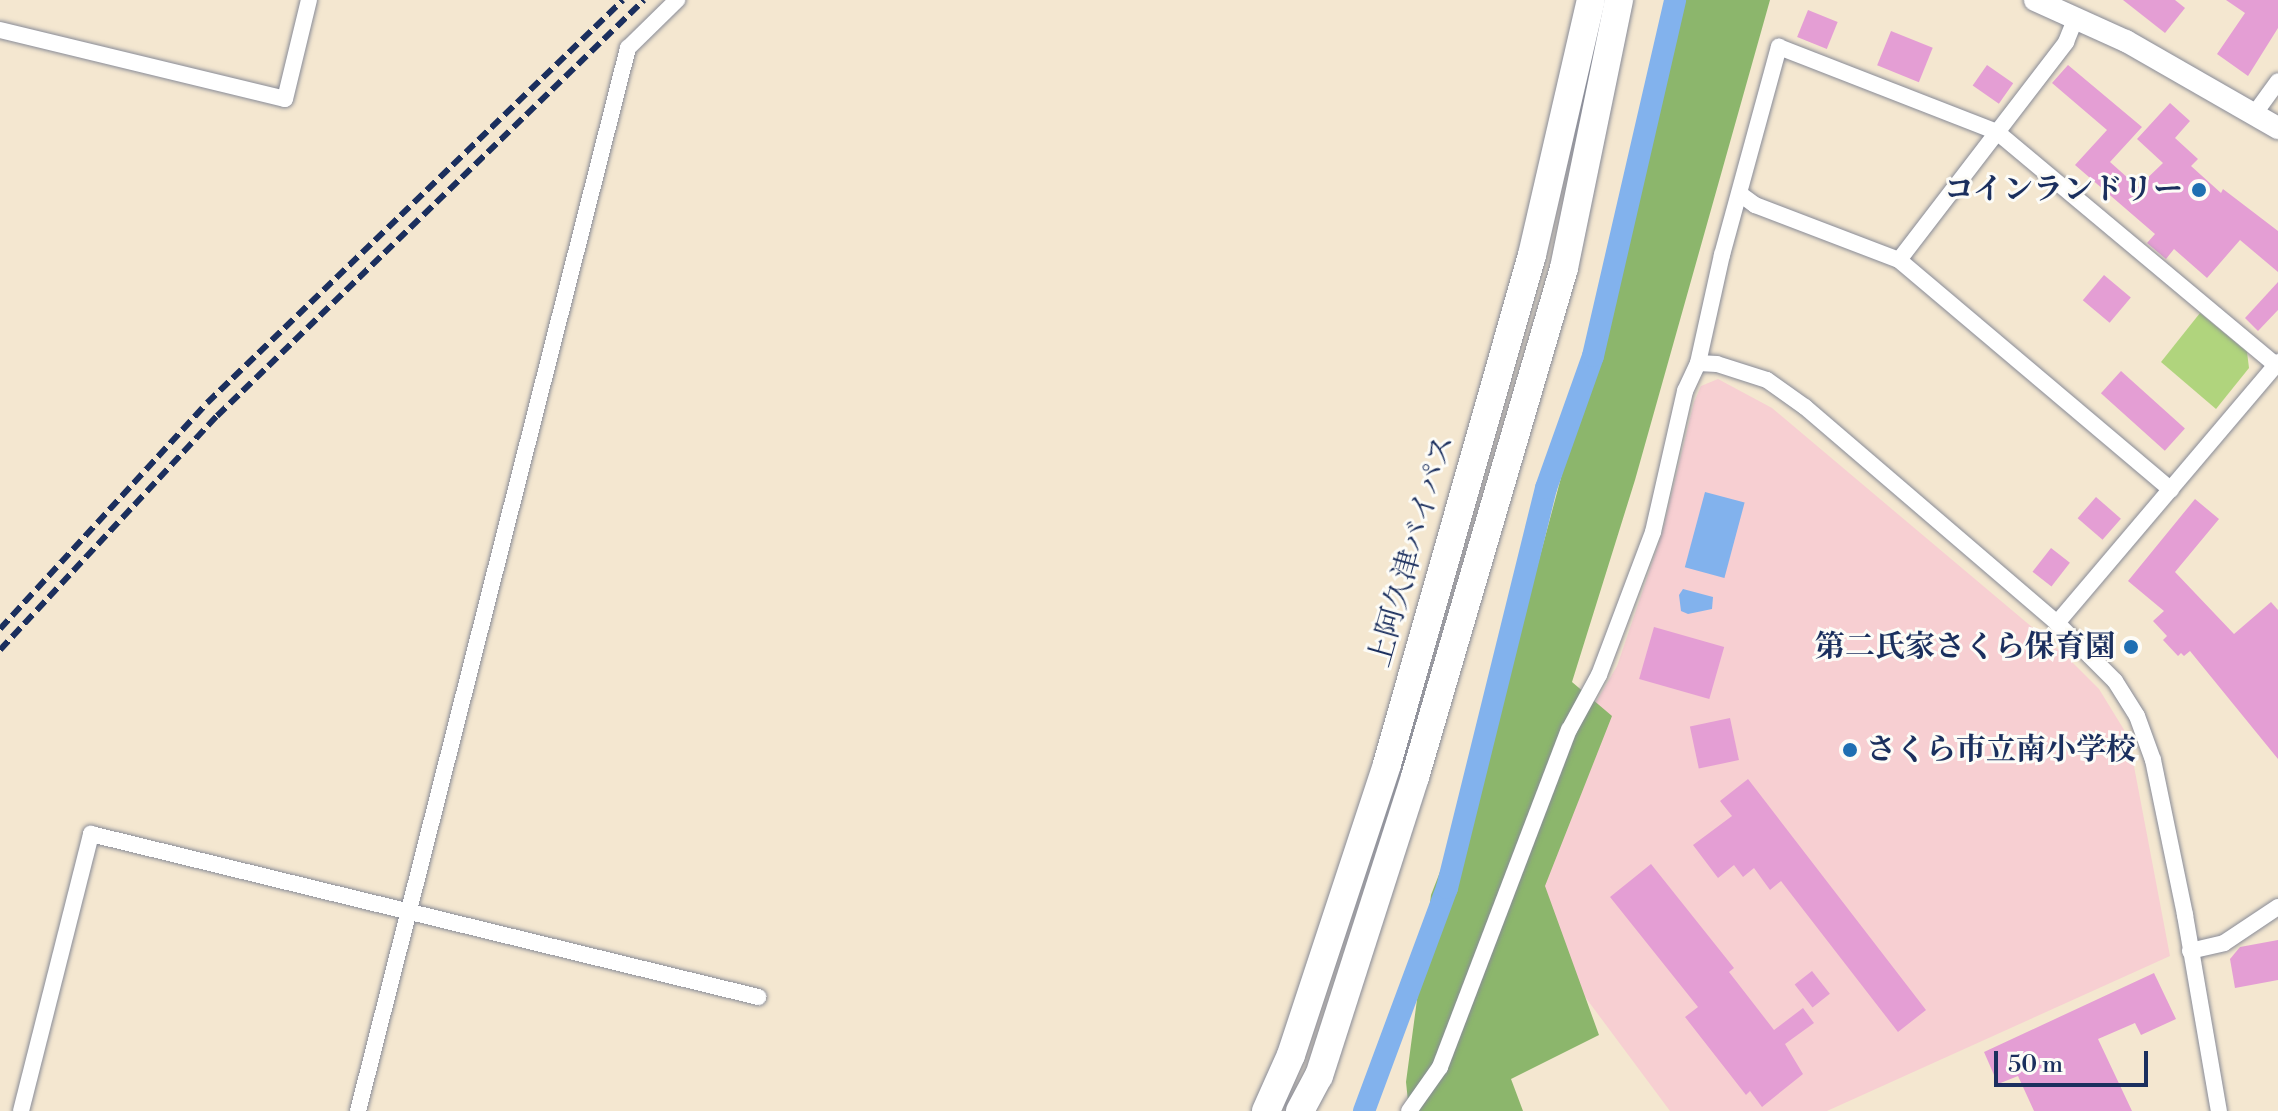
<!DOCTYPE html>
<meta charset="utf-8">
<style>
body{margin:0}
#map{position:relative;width:2278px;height:1111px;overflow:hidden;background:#f4e7d0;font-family:"Libre Bodoni","Noto Serif JP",serif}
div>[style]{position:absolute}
.built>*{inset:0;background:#f7cfd2}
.green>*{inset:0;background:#b0d47d}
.forest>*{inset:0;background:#8cb66c}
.water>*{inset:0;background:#82b2ed;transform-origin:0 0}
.canal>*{height:22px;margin:-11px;padding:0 11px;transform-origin:11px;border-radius:11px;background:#82b2ed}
.building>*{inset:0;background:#e49ed4;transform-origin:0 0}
.roads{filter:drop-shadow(0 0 2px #888b97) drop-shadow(0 0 2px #888b97)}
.street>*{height:16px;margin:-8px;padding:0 8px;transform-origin:8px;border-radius:8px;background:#fff}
.secondary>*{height:22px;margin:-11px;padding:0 11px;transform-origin:11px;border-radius:11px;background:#fff}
.highway>*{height:28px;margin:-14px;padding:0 14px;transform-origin:14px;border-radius:14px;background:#fff}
.rail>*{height:6px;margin-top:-3px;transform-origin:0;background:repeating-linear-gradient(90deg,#1b2f5e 0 12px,transparent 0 18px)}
.dots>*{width:22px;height:22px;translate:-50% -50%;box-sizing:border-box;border:4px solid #fdfcf7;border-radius:50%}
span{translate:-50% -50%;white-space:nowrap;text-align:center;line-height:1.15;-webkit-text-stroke:6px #fdfcf7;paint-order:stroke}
.poi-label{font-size:30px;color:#1b2f5e;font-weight:700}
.right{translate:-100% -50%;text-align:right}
.left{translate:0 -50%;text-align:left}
.street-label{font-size:30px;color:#1b2f5e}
.scale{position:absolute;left:1994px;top:1051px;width:154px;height:36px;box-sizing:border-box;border:4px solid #1b2f5e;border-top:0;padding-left:10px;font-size:24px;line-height:28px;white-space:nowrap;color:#1b2f5e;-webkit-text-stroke:6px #fdfcf7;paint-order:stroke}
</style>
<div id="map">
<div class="built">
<i style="clip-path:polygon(1718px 379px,1772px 408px,2065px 655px,2099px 689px,2126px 733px,2133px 761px,2170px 956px,1827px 1111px,1670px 1111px,1516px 904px,1574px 740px,1617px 666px,1662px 534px,1694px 402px,1701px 386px)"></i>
</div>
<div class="green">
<i style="clip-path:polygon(2200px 313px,2247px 352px,2249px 368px,2216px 409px,2161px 362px)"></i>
</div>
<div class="forest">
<i style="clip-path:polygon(1683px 0,1770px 0,1635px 480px,1572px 682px,1612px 716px,1545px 886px,1599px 1035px,1511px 1079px,1523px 1111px,1409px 1111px,1406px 1082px,1431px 895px,1489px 746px,1639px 187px)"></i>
</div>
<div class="water">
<i style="left:1705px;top:492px;width:41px;height:78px;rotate:15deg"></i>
<i style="clip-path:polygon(1683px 589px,1713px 597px,1712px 609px,1688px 614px,1681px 611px,1679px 595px)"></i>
</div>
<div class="canal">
<i style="left:1364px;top:1111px;width:238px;rotate:-69.6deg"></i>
<i style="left:1447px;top:888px;width:412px;rotate:-76.1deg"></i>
<i style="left:1546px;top:488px;width:140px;rotate:-70.4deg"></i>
<i style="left:1593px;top:356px;width:365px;rotate:-77deg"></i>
</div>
<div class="building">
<i style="clip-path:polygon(2123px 0,2175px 0,2185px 8px,2165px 33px)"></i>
<i style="clip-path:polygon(2226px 0,2278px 0,2278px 28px,2248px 76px,2217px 54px,2245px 13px)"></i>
<i style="left:1808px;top:10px;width:32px;height:29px;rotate:22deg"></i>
<i style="left:1891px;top:31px;width:45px;height:37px;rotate:22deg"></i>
<i style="left:1987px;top:65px;width:32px;height:25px;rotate:35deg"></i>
<i style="clip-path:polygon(2068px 65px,2142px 127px,2110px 162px,2138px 187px,2163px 163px,2137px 139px,2170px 103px,2190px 121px,2175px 138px,2198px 159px,2191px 166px,2221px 193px,2223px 189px,2278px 231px,2278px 272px,2240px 240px,2207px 278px,2174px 249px,2166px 259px,2147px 243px,2155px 234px,2075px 165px,2107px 130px,2052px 83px)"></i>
<i style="left:2104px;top:275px;width:35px;height:33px;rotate:40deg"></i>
<i style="clip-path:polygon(2278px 282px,2278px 310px,2258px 331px,2245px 318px)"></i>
<i style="left:2121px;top:371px;width:86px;height:30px;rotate:42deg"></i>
<i style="left:2096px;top:497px;width:33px;height:28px;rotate:41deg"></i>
<i style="clip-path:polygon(2195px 499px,2219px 519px,2175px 572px,2234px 634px,2271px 602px,2278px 610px,2278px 759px,2190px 651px,2184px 656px,2181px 653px,2178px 656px,2163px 640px,2167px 636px,2153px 621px,2164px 611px,2128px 581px)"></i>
<i style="left:2051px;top:548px;width:24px;height:30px;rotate:38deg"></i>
<i style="left:1654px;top:627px;width:73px;height:54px;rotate:16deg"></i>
<i style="left:1730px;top:718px;width:43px;height:41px;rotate:78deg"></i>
<i style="clip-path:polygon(1748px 779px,1926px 1010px,1898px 1032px,1781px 881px,1770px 890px,1754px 868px,1743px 877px,1734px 865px,1718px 878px,1693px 845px,1732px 816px,1720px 801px)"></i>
<i style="clip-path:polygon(1651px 864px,1734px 968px,1729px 972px,1774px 1030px,1803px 1008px,1814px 1023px,1785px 1044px,1803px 1074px,1762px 1107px,1750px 1091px,1746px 1095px,1685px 1017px,1698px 1007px,1610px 897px)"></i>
<i style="clip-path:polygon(2278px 940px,2278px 980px,2235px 988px,2230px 959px,2240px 947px)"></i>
<i style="left:1812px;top:971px;width:29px;height:22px;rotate:52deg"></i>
<i style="clip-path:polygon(2154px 973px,2176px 1019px,2141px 1035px,2135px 1023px,2098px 1039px,2132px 1111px,2034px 1111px,2018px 1076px,1998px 1084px,1984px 1052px)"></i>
</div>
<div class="roads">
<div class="street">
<i style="left:0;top:30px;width:293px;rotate:13.6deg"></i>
<i style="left:285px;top:99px;width:102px;rotate:-76.4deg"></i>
<i style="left:2255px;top:113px;width:39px;rotate:-54deg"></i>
<i style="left:1740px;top:194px;width:19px;rotate:36deg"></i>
<i style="left:1755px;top:205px;width:154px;rotate:20.9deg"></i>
<i style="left:1899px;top:260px;width:356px;rotate:40.2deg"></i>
<i style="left:1899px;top:260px;width:275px;rotate:-52.5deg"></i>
<i style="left:2066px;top:42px;width:27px;rotate:-68deg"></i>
<i style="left:1698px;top:363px;width:111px;rotate:-77.5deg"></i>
<i style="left:1722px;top:255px;width:216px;rotate:-74.7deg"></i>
<i style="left:1779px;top:47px;width:234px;rotate:21.3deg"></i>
<i style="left:1997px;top:132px;width:363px;rotate:39.9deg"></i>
<i style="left:2057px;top:623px;width:342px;rotate:-49.7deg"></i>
<i style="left:2190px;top:951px;width:35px;rotate:-13deg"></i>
<i style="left:2224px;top:943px;width:65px;rotate:-33.7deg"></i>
<i style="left:21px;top:1111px;width:286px;rotate:-75.8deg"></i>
<i style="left:91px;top:834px;width:687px;rotate:13.73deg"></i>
<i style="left:358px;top:1111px;width:1097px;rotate:-75.75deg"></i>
<i style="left:628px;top:48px;width:69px;rotate:-44.4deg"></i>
<i style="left:1409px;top:1111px;width:54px;rotate:-54.8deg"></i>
<i style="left:1440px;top:1067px;width:361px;rotate:-69.1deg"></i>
<i style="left:1569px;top:730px;width:63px;rotate:-61.4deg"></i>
<i style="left:1599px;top:675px;width:153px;rotate:-69.3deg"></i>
<i style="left:1653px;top:532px;width:145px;rotate:-77.2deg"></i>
<i style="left:1685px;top:391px;width:31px;rotate:-65deg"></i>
<i style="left:1698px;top:363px;width:19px;rotate:3deg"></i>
<i style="left:1717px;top:364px;width:52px;rotate:17.7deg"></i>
<i style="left:1767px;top:380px;width:47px;rotate:35.4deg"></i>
<i style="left:1805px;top:407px;width:332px;rotate:40.6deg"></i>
<i style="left:2057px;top:623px;width:82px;rotate:45deg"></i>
<i style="left:2115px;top:681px;width:41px;rotate:57.8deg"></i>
<i style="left:2137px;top:716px;width:47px;rotate:70deg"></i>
<i style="left:2153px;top:760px;width:158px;rotate:78.3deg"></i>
<i style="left:2185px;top:915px;width:199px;rotate:80.2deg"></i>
</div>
<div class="secondary">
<i style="left:2035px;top:0;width:100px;rotate:24.3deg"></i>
<i style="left:2126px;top:41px;width:175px;rotate:29.8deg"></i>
</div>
<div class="highway">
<i style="left:1266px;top:1111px;width:61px;rotate:-65.9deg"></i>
<i style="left:1291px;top:1055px;width:306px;rotate:-71.7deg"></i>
<i style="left:1387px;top:764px;width:529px;rotate:-74.1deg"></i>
<i style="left:1532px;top:255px;width:262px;rotate:-77deg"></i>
<i style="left:1300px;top:1111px;width:40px;rotate:-62deg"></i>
<i style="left:1319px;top:1076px;width:314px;rotate:-72.2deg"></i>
<i style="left:1415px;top:777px;width:530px;rotate:-73.68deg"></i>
<i style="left:1564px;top:268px;width:274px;rotate:-78.4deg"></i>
</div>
</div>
<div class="rail">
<i style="left:0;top:629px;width:306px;rotate:-47.5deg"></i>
<i style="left:207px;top:403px;width:579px;rotate:-44.09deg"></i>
<i style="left:0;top:650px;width:319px;rotate:-47.2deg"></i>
<i style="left:217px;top:416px;width:596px;rotate:-44.25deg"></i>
</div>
<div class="dots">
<i style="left:2199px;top:190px;background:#1f6fb2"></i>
<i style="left:2131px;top:647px;background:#1f6fb2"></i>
<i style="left:1850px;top:750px;background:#1f6fb2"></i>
</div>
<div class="poi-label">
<span class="right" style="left:2183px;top:190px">コインランドリー</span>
<span class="right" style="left:2115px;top:647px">第二氏家さくら保育園</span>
<span class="left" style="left:1866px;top:750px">さくら市立南小学校</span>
</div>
<div class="street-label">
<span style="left:1412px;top:551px;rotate:-74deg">上阿久津バイパス</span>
</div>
<div class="scale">50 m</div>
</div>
